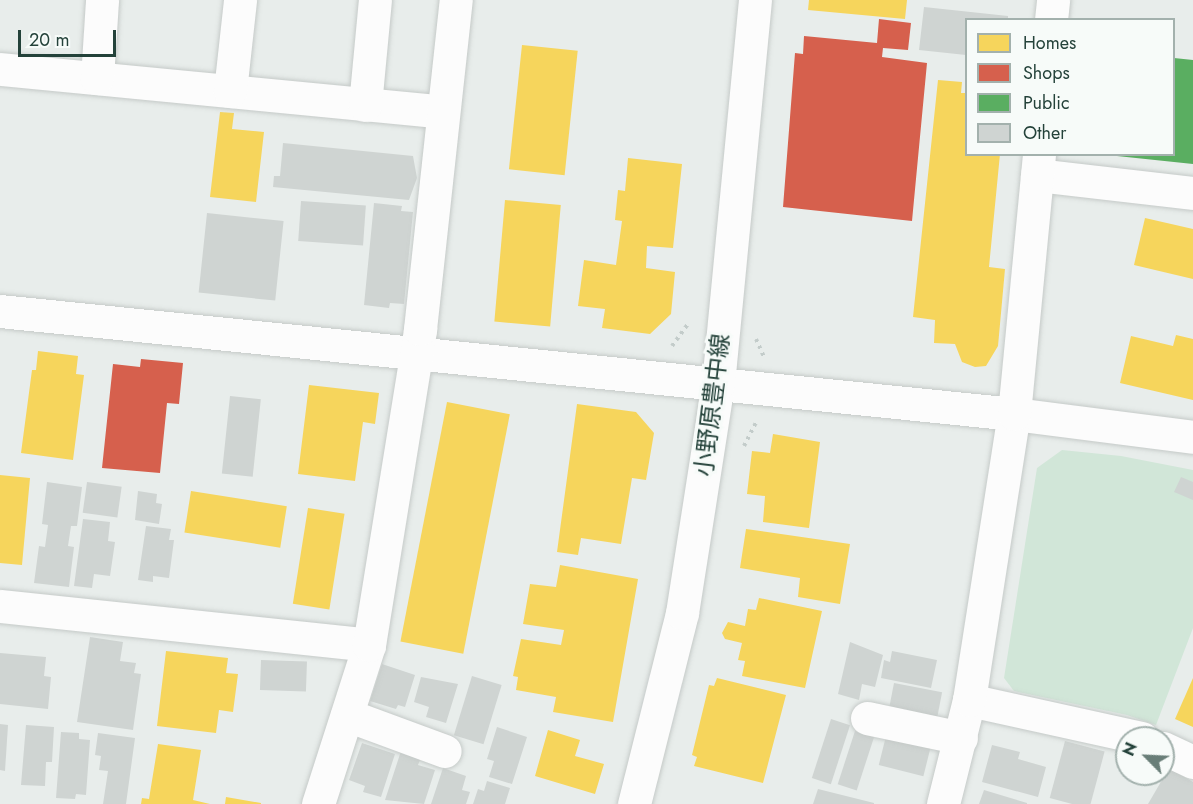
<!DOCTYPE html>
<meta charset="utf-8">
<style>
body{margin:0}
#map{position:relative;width:1193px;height:804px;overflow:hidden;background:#e8edeb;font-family:Jost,"Noto Sans JP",sans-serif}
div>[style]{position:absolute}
.green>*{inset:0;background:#d1e6d8}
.homes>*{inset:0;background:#f6d55c;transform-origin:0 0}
.shops>*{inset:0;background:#d6604d}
.public>*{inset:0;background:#5aae61}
.building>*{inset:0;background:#cfd4d2;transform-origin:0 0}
.path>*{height:4px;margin-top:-2px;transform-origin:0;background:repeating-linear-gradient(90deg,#c3ccca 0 3px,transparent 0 7.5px)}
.roads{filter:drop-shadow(0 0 2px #c5cac8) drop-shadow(0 0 2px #c5cac8)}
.minor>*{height:33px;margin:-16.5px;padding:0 16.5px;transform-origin:16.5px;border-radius:16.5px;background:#fcfcfc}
span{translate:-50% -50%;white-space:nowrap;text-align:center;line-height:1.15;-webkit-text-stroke:6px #f7fbf9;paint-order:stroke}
.street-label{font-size:24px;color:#24423a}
.legend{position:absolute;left:965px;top:18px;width:210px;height:138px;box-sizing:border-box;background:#f7fbf9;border:2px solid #a3b1ad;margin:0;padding:8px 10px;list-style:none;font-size:18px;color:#24423a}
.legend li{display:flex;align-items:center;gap:12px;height:30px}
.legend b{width:30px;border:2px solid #a3b1ad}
.north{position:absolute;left:1115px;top:726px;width:60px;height:60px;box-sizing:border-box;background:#f7fbf9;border:2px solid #a3b1ad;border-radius:50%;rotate:294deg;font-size:16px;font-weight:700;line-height:24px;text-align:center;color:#24423a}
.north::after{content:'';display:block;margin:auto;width:21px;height:27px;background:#697e78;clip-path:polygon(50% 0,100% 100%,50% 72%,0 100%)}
.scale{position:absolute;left:18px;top:30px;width:98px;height:27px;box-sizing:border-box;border:3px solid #24423a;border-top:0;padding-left:8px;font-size:18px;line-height:21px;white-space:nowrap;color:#24423a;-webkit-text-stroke:4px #f7fbf9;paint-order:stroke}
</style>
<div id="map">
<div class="green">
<i style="clip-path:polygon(1062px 450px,1121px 456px,1193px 470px,1193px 628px,1156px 725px,1127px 715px,1014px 691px,1004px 678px,1037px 468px)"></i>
</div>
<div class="homes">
<i style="clip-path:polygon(809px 0,907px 0,905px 19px,808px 10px)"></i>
<i style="left:522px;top:45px;width:56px;height:125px;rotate:6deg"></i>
<i style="clip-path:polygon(938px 80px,962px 82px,961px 93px,966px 93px,966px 154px,1000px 154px,989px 267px,1005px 269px,998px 346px,986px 366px,975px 367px,962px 362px,955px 344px,934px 343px,935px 320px,913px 317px)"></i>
<i style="clip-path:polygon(220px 112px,234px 113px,232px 129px,264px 132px,256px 202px,210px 197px)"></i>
<i style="clip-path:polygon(628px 158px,682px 164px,673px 248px,647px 246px,646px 268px,675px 272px,671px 314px,650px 334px,602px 328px,605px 309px,578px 306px,584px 260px,616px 265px,622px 221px,615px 220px,618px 190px,625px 191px)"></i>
<i style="left:505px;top:200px;width:56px;height:122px;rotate:5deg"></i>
<i style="clip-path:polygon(1145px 218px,1193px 229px,1193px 279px,1134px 265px)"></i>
<i style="clip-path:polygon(1176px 335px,1193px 339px,1193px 400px,1120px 383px,1131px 336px,1173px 346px)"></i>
<i style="clip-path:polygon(38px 351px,78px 356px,76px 374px,84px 375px,73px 460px,21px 453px,32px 370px,36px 370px)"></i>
<i style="clip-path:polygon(309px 385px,379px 393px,375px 424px,363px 422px,355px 481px,298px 474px)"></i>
<i style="left:447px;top:402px;width:64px;height:244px;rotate:11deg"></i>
<i style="clip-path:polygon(577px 404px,636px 412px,654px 433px,646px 480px,632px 478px,621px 544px,581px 538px,578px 555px,557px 552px)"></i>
<i style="clip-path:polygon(773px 434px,820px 442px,809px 528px,763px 522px,765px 496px,747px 494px,752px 451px,770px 453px)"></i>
<i style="clip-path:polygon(0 475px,30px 478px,22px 565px,0 563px)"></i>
<i style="left:191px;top:491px;width:97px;height:42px;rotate:9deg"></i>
<i style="left:308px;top:508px;width:37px;height:97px;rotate:9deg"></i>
<i style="clip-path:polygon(746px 529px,850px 544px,840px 604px,798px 597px,800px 578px,740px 568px)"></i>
<i style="clip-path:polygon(560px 565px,638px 579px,613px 722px,553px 712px,556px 697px,516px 690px,518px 677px,513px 676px,521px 639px,561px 645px,564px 630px,523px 624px,530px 584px,556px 587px)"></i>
<i style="clip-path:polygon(759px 598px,822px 611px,805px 688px,742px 676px,745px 661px,738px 660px,742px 643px,725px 639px,722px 633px,728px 622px,745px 626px,748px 609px,756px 610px)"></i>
<i style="clip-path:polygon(166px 651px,228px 658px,226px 673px,238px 674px,233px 712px,219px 710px,216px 733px,157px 726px)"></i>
<i style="clip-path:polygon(717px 678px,786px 695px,763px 783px,694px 766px,697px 757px,692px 755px,709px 685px,714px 686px)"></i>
<i style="clip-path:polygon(1193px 678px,1193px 727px,1175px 719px)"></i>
<i style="clip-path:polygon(548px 730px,580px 740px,575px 756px,604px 764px,595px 794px,535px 776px)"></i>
<i style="clip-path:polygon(158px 744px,201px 750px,193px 800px,210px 804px,141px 804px,142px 798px,149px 799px)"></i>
<i style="clip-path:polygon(226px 797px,261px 803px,261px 804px,225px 804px)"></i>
</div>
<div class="shops">
<i style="clip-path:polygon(879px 19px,911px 23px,908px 50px,883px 48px,882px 57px,927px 63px,912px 221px,783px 207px,795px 53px,803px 54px,804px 36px,877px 43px)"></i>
<i style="clip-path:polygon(141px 359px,183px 363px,179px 404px,167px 403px,160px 473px,102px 468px,113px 364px,140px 367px)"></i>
</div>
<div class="public">
<i style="clip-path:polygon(1174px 58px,1193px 60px,1193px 164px,1117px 156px,1174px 154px)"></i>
</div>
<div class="building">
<i style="clip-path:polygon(924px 7px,1008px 16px,1008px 20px,966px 20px,966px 55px,919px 50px)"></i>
<i style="clip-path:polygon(283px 143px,413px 156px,417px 178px,409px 200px,273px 187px,274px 176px,280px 176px)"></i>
<i style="left:301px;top:201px;width:65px;height:40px;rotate:4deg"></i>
<i style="clip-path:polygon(374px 203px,402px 206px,401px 211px,413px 212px,404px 304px,390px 303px,389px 308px,364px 305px)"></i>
<i style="left:207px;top:213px;width:77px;height:80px;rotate:6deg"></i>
<i style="left:230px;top:396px;width:31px;height:78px;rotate:6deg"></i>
<i style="clip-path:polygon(1181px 477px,1193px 482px,1193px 500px,1174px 492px)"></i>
<i style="clip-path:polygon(47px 482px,82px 487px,77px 526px,71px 526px,68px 546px,74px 547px,69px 587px,34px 583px,39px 546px,45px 547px,48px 525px,42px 524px)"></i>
<i style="left:87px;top:482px;width:35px;height:31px;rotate:8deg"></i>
<i style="clip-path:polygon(138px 491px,157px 494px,156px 503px,162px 504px,159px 524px,135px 520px)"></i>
<i style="clip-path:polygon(83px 519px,110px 522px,108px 541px,115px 542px,110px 576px,94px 574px,92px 588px,74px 586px)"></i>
<i style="clip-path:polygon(146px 526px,171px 529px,169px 540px,174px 540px,169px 578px,153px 576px,153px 582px,138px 580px)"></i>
<i style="clip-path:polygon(90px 637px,123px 642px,120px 661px,136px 663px,134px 673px,141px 674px,133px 730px,77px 722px)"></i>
<i style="clip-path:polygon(850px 642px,883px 655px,875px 687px,862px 684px,859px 700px,838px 694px)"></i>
<i style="clip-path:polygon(892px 651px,937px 660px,931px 688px,881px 678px,884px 660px,890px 662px)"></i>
<i style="clip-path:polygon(0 653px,46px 657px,44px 676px,51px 677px,48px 709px,0 704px)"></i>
<i style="left:261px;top:660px;width:46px;height:30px;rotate:2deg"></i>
<i style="clip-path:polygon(382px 664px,415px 675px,405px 707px,398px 705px,396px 709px,370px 701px)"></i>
<i style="left:472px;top:676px;width:31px;height:62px;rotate:17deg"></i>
<i style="clip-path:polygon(421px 677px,458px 684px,446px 723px,426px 717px,429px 707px,414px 702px)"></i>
<i style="left:894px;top:683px;width:49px;height:29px;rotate:11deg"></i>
<i style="left:831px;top:719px;width:20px;height:62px;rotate:18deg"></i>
<i style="clip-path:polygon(0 724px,8px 725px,5px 771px,0 770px)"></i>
<i style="clip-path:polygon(26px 725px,54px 727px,52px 762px,46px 762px,45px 786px,21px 785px)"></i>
<i style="clip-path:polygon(497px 727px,527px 737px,512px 784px,489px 777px,494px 761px,487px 759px)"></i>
<i style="left:855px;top:731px;width:20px;height:56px;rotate:18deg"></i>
<i style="clip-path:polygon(61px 732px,79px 733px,79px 739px,90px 740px,86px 795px,76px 794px,75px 799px,56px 798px)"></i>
<i style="clip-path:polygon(98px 733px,135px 738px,126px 804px,103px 804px,108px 771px,99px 770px,101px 756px,95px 755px)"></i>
<i style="left:886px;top:736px;width:46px;height:30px;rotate:14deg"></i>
<i style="left:1065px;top:741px;width:41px;height:59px;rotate:15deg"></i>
<i style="clip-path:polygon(362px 743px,395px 754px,381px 797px,363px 792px,365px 786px,349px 780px)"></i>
<i style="clip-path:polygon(992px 745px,1020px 752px,1018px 759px,1046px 767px,1038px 797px,982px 782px)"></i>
<i style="clip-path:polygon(401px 751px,421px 757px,418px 765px,435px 770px,424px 804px,385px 800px)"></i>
<i style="clip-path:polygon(443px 768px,466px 776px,462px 790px,470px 792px,466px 804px,431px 804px)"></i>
<i style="clip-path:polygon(1169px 768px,1193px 782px,1193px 804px,1148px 804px)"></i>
<i style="clip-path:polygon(487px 781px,510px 788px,505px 804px,473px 804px,478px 789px,484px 791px)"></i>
<i style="clip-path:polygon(818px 789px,874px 803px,874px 804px,813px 804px)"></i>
<i style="clip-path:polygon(984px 790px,1027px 803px,1027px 804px,979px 804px)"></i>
</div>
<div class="path">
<i style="left:756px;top:339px;width:20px;rotate:66deg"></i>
<i style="left:672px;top:346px;width:29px;rotate:-54deg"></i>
<i style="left:744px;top:446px;width:28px;rotate:-63deg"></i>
</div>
<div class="roads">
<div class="minor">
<i style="left:1051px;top:20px;width:20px;rotate:-84deg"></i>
<i style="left:0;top:69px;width:445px;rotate:5.5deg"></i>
<i style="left:97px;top:78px;width:78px;rotate:-86.3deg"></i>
<i style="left:230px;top:91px;width:92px;rotate:-83.7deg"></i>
<i style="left:365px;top:105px;width:105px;rotate:-84.6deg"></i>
<i style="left:1037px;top:175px;width:157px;rotate:6.6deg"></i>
<i style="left:0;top:311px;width:1019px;rotate:5.8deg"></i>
<i style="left:1014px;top:414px;width:180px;rotate:7.3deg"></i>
<i style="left:0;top:606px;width:371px;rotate:6deg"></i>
<i style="left:969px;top:700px;width:177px;rotate:12.4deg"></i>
<i style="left:347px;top:715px;width:104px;rotate:20.2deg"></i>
<i style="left:867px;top:718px;width:96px;rotate:12deg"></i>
<i style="left:1163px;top:748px;width:33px;rotate:25deg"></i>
<i style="left:318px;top:804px;width:167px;rotate:-72.2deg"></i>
<i style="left:369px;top:645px;width:320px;rotate:-80.8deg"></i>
<i style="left:420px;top:329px;width:331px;rotate:-83.8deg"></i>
<i style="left:634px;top:804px;width:197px;rotate:-75.9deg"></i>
<i style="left:682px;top:613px;width:232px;rotate:-81.1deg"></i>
<i style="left:718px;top:384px;width:386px;rotate:-84.5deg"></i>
<i style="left:943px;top:804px;width:107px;rotate:-76deg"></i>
<i style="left:969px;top:700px;width:290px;rotate:-81.1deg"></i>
<i style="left:1014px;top:414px;width:261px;rotate:-84.5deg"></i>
</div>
</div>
<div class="street-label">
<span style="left:712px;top:405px;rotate:-83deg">小野原豊中線</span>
</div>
<ul class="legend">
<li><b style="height:16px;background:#f6d55c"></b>Homes</li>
<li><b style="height:16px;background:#d6604d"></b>Shops</li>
<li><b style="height:16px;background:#5aae61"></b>Public</li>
<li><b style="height:16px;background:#cfd4d2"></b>Other</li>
</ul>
<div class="north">N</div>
<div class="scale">20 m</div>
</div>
